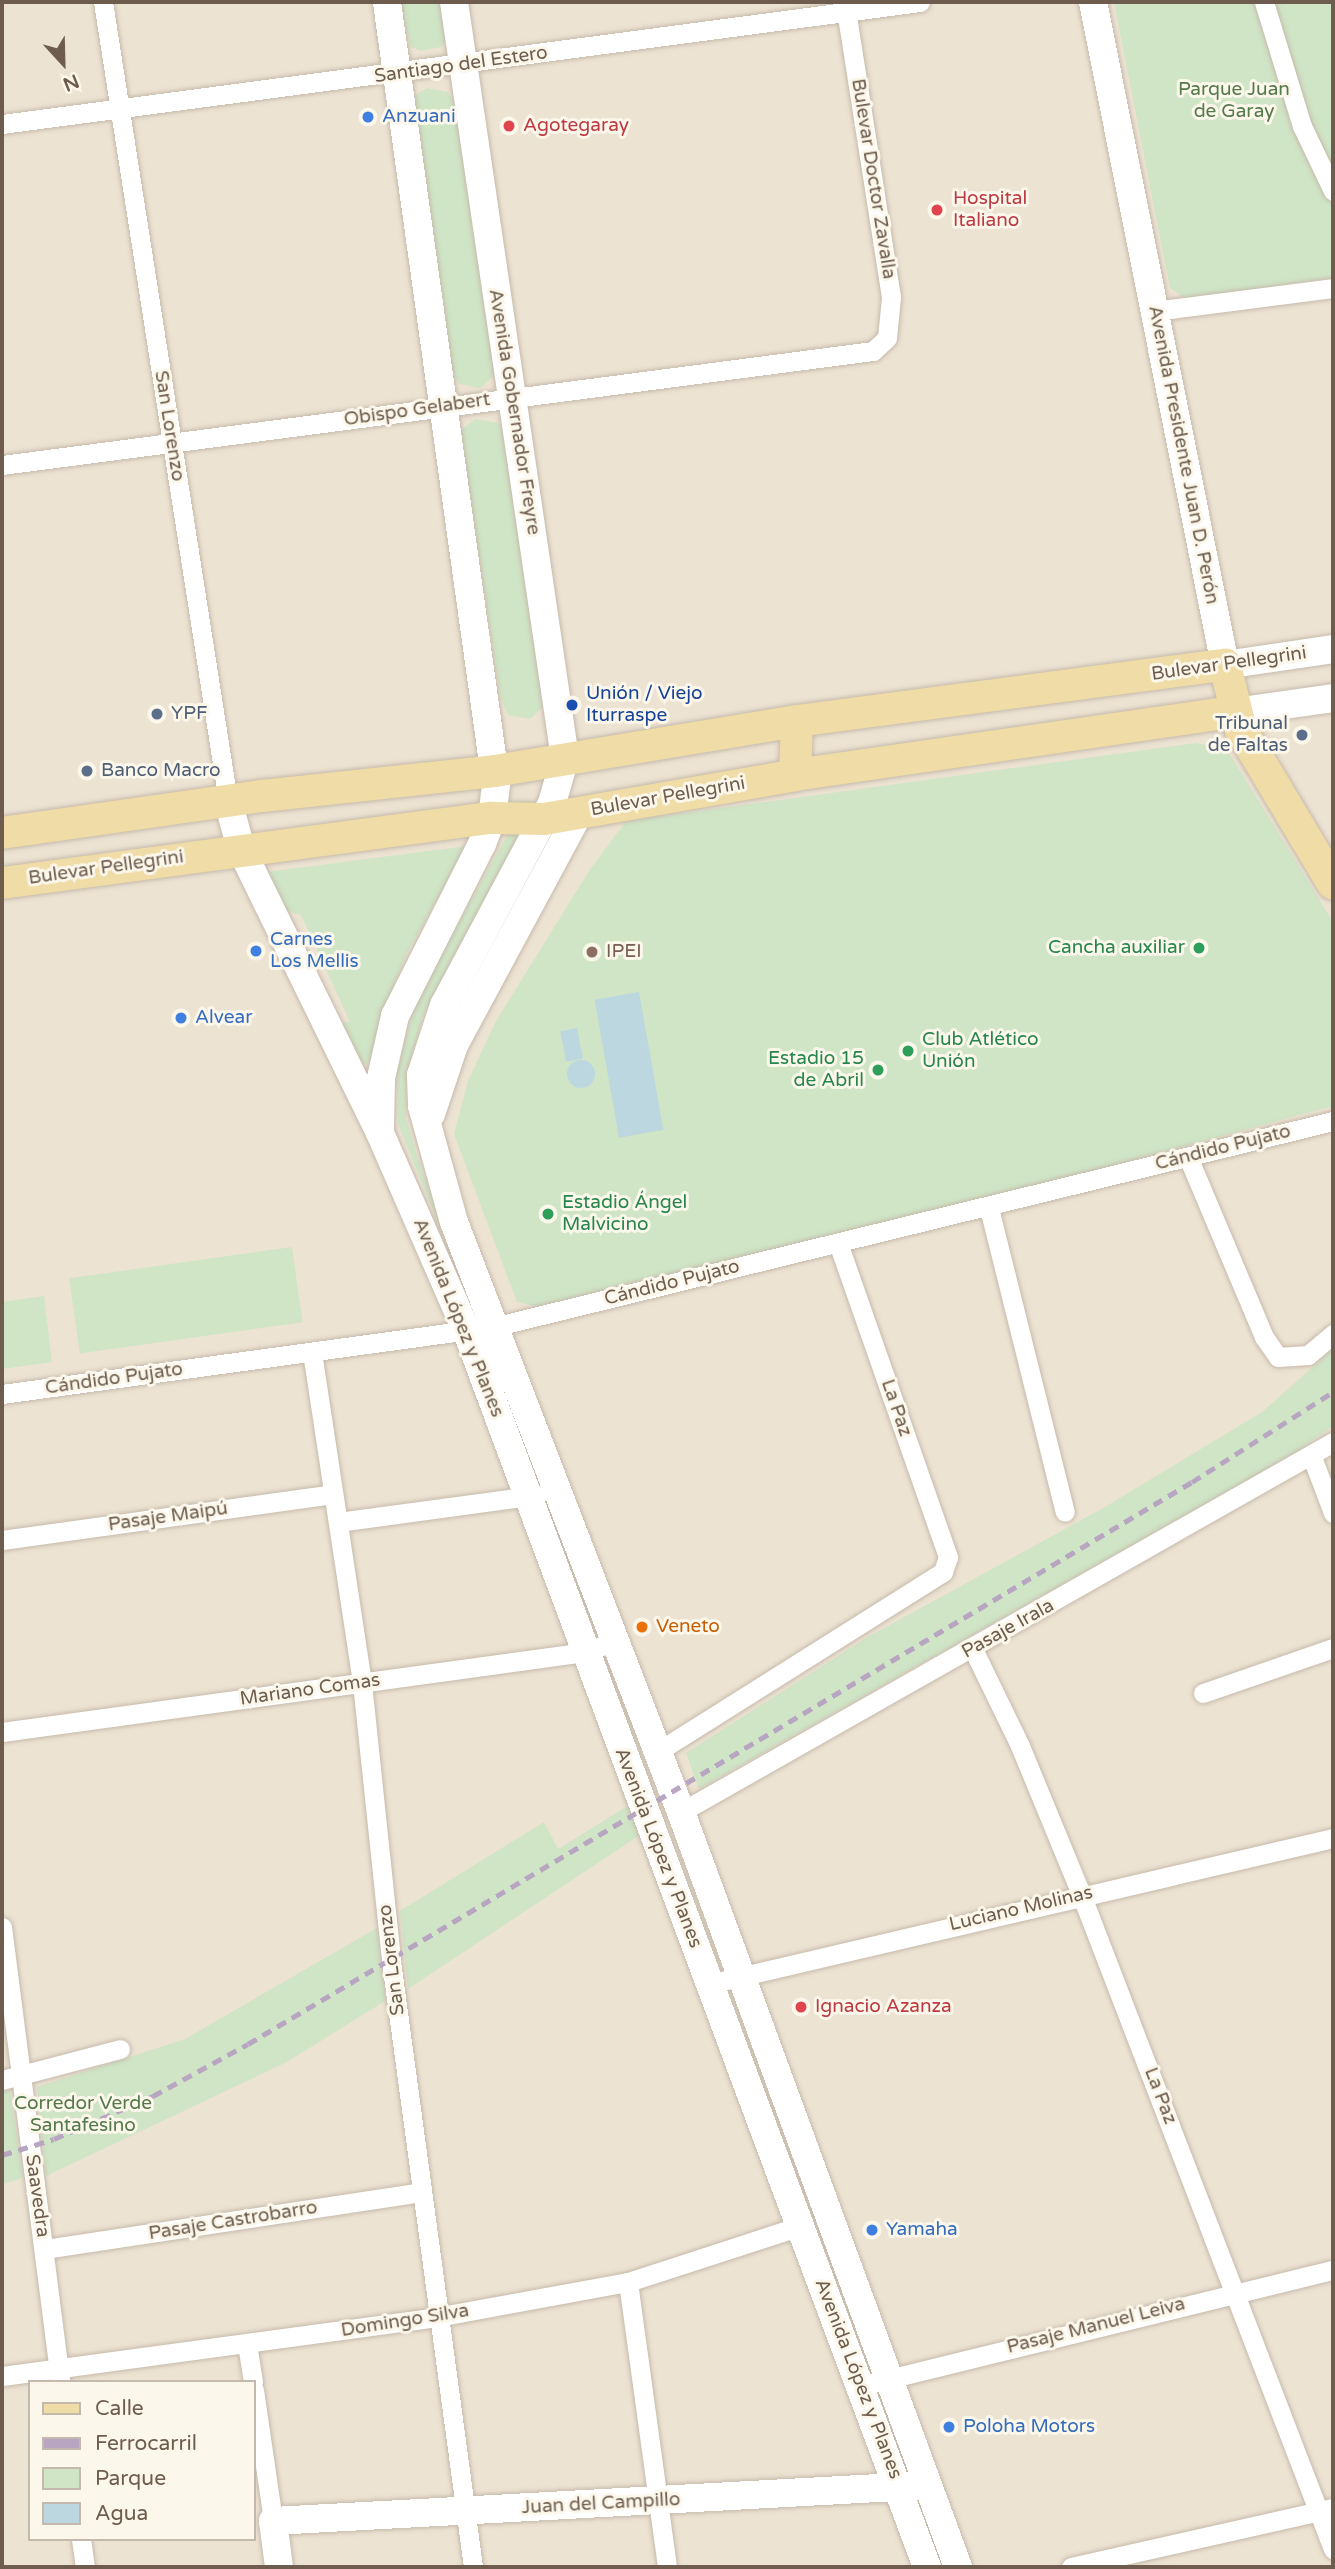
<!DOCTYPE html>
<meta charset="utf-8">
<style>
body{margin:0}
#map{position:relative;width:1335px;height:2569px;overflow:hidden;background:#f9f3e5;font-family:"Varela Round",sans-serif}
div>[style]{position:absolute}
.residential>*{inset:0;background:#ede3d3}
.green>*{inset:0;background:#cfe5c6;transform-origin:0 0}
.water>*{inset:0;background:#bcd7e0;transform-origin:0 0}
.round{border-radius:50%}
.roads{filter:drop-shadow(0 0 2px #c6baab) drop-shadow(0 0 2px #c6baab)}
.street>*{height:19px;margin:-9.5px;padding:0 9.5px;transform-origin:9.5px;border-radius:9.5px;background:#fff}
.secondary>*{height:28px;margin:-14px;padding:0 14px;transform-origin:14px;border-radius:14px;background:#fff}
.primary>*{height:32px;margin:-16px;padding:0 16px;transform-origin:16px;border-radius:16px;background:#efdca6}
.rail>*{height:5px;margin-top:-2.5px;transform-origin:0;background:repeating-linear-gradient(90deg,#b7a5c1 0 10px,transparent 0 17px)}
.dots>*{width:19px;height:19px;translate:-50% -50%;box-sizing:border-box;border:4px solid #fcf7eb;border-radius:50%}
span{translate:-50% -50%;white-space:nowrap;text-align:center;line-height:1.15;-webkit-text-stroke:6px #fcf7eb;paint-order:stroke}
.street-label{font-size:19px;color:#6e5d4e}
.park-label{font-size:19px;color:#54794a}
.shop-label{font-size:19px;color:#366cbe}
.left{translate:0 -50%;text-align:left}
.health-label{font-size:19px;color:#be3a42}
.transit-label{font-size:19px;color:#164399}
.service-label{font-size:19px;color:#4e5e75}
.right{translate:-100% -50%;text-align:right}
.leisure-label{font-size:19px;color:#27864d}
.education-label{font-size:19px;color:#785e54}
.food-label{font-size:19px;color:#c56008}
.frame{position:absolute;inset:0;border:4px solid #6e5d4e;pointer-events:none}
.legend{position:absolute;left:28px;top:2380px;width:228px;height:161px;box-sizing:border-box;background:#fcf7eb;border:2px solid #c3b9ac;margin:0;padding:9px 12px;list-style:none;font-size:21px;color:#6e5d4e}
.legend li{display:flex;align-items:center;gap:14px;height:35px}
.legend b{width:35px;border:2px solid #c3b9ac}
.north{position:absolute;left:28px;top:28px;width:70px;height:70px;-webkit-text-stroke:5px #fcf7eb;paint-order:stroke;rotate:158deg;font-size:19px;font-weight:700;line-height:28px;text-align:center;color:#6e5d4e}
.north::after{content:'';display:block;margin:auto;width:24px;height:32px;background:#6e5d4e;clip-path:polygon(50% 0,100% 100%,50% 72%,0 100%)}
</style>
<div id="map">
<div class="residential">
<i style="clip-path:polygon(evenodd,2px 2px,1333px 2px,1333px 2567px,2px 2567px,2px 2px,30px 2382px,254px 2382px,254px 2539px,30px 2539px,30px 2382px)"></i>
</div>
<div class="green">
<i style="clip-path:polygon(399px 2px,445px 2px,448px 37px,441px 47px,421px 51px,411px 47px)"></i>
<i style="clip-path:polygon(1114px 2px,1333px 2px,1333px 278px,1186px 299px,1170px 288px)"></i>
<i style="clip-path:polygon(427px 88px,448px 92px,454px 101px,497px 361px,496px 374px,480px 388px,459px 384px,451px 367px,410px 99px)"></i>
<i style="clip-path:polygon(476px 419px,498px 423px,503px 432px,545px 705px,530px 719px,508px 715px,501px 698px,460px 430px)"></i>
<i style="clip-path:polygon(1196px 743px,1227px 750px,1333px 922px,1333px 1106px,1059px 1180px,543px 1308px,517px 1302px,454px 1134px,468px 1081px,496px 1021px,589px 871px,626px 821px)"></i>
<i style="clip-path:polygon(525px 831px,422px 1017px,406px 1083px,406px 1118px,418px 1159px,477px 1318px,398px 1124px,397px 1072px,413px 1011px,436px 964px,509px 832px)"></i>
<i style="clip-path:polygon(467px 846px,407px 953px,380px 1019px,372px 1060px,360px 1066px,339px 1023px,350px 1022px,301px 915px,286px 911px,266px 872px)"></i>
<i style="left:292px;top:1247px;width:76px;height:225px;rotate:82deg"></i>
<i style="clip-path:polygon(44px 1296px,52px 1362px,2px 1369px,2px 1302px)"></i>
<i style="clip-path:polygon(1333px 1349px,1333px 1426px,1290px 1456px,699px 1789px,686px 1753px,866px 1638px,1105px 1507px,1262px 1412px)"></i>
<i style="clip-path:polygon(631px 1804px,643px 1833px,408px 1989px,400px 1911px,544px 1822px,558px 1849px)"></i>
<i style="clip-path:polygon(377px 1928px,385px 2001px,287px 2062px,46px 2176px,37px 2087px,185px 2039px)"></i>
<i style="clip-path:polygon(10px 2090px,23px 2178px,2px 2184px,2px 2091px)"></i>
</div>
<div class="water">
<i style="left:639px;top:992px;width:140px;height:45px;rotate:80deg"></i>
<i style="left:577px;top:1028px;width:31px;height:17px;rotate:79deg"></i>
<i class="round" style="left:567px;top:1060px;width:28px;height:28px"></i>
</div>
<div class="roads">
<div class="street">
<i style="left:103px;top:2px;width:809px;rotate:81.11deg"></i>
<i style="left:1264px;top:2px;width:130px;rotate:73deg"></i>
<i style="left:1302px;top:126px;width:72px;rotate:64.5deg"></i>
<i style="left:2px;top:124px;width:926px;rotate:-7.57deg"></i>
<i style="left:1154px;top:311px;width:180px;rotate:-7.3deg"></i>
<i style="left:2px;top:465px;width:878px;rotate:-7.46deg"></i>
<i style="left:873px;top:351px;width:19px;rotate:-43deg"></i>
<i style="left:887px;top:338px;width:41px;rotate:-84.4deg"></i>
<i style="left:891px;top:297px;width:299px;rotate:-98.9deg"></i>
<i style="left:1188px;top:1157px;width:195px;rotate:67.1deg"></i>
<i style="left:1264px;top:1337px;width:24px;rotate:55deg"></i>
<i style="left:1278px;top:1357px;width:30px;rotate:-4deg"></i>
<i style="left:1308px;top:1355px;width:33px;rotate:-40deg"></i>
<i style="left:989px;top:1208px;width:313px;rotate:76deg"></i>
<i style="left:312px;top:1352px;width:335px;rotate:81.4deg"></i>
<i style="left:362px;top:1683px;width:280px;rotate:84deg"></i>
<i style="left:391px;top:1961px;width:612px;rotate:82.29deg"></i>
<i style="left:2px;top:1394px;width:500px;rotate:-7.8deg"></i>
<i style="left:497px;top:1326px;width:861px;rotate:-13.78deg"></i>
<i style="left:1312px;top:1457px;width:60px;rotate:69.4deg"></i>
<i style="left:338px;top:1522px;width:201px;rotate:-7.7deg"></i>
<i style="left:2px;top:1540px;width:334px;rotate:-7.9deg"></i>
<i style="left:973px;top:1649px;width:108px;rotate:64.1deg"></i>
<i style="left:1020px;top:1746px;width:160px;rotate:67.6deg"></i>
<i style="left:1081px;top:1894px;width:702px;rotate:68.96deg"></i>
<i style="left:1203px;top:1693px;width:138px;rotate:-19.1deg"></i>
<i style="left:2px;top:1732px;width:588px;rotate:-7.81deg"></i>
<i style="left:585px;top:1652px;width:33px;rotate:-20deg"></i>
<i style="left:657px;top:1752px;width:338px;rotate:-32.2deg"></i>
<i style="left:943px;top:1572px;width:16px;rotate:-72deg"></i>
<i style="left:948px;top:1557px;width:333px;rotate:-109.3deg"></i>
<i style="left:681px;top:1812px;width:750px;rotate:-29.57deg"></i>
<i style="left:2px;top:1927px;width:458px;rotate:82.7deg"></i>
<i style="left:709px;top:1984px;width:641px;rotate:-13.17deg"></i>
<i style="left:2px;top:2080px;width:122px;rotate:-14.7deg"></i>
<i style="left:45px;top:2249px;width:381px;rotate:-8.6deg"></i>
<i style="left:628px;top:2282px;width:288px;rotate:82.2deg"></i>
<i style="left:247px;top:2344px;width:38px;rotate:81deg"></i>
<i style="left:2px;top:2376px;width:439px;rotate:-7.7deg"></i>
<i style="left:437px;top:2317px;width:194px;rotate:-10.4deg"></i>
<i style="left:628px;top:2282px;width:181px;rotate:-18deg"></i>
<i style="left:860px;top:2386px;width:487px;rotate:-13.8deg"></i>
<i style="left:254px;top:2390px;width:132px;rotate:81.7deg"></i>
<i style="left:81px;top:2539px;width:28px;rotate:82deg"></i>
<i style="left:1071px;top:2567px;width:269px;rotate:-12.7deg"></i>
</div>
<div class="secondary">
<i style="left:454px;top:2px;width:764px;rotate:81.65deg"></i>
<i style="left:565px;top:758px;width:47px;rotate:106.1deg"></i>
<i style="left:552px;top:803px;width:229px;rotate:118.1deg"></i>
<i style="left:444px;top:1005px;width:74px;rotate:108.2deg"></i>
<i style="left:421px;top:1075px;width:31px;rotate:88deg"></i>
<i style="left:422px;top:1106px;width:120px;rotate:74.6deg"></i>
<i style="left:454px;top:1222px;width:632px;rotate:68.96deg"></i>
<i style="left:681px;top:1812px;width:804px;rotate:69.85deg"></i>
<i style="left:1093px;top:2px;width:676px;rotate:78.74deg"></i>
<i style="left:1225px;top:665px;width:109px;rotate:-8.4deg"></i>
<i style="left:1234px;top:712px;width:100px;rotate:-8deg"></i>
<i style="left:228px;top:801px;width:50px;rotate:74.8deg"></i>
<i style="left:241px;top:849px;width:316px;rotate:63.9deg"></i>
<i style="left:380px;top:1133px;width:217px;rotate:66.4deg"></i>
<i style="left:467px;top:1332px;width:1318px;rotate:69.57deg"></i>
<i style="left:431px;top:1114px;width:73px;rotate:-71.6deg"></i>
<i style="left:454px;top:1045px;width:264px;rotate:-61.7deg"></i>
<i style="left:380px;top:1127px;width:49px;rotate:-88.8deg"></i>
<i style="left:381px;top:1078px;width:64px;rotate:-77.3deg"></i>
<i style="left:395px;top:1016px;width:193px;rotate:-63.2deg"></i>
<i style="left:482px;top:844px;width:28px;rotate:-69deg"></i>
<i style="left:492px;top:818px;width:34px;rotate:-83deg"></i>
<i style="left:496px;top:784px;width:790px;rotate:-97.94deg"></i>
<i style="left:279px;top:2567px;width:46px;rotate:-97.4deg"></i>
<i style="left:273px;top:2521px;width:644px;rotate:-3.12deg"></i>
</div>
<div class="primary">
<i style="left:795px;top:775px;width:54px;rotate:-87.9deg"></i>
<i style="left:2px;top:833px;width:263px;rotate:-8.1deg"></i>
<i style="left:262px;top:796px;width:234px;rotate:-6.1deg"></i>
<i style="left:495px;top:771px;width:306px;rotate:-9.4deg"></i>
<i style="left:797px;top:721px;width:432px;rotate:-7.5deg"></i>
<i style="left:1225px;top:665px;width:67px;rotate:76.2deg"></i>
<i style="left:1241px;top:730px;width:179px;rotate:59.1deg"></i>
<i style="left:2px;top:883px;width:494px;rotate:-7.6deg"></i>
<i style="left:492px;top:818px;width:52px;rotate:1.1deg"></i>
<i style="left:544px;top:819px;width:255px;rotate:-9.9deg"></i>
<i style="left:795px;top:775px;width:443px;rotate:-8.2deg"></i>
</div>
</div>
<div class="rail">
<i style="left:2px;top:2155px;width:54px;rotate:-17.1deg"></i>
<i style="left:54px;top:2139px;width:108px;rotate:-23.5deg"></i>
<i style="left:153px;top:2096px;width:108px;rotate:-28.7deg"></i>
<i style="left:248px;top:2044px;width:1099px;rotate:-30.77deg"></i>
<i style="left:1192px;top:1482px;width:167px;rotate:-32.6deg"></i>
</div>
<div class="dots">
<i style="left:368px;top:117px;background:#3f7fe0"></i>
<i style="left:509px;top:126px;background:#e0444e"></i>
<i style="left:937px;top:210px;background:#e0444e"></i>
<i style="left:572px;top:705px;background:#1a4fb4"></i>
<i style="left:157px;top:714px;background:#5c6f8a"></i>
<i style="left:1302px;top:735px;background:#5c6f8a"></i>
<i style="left:87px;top:771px;background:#5c6f8a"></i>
<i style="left:1199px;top:948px;background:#2e9e5b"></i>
<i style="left:256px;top:951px;background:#3f7fe0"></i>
<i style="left:592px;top:952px;background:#8d6e63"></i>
<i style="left:181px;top:1018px;background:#3f7fe0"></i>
<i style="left:908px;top:1051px;background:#2e9e5b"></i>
<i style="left:878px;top:1070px;background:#2e9e5b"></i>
<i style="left:548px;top:1214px;background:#2e9e5b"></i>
<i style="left:642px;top:1627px;background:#e8710a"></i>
<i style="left:801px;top:2007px;background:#e0444e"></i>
<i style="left:872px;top:2230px;background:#3f7fe0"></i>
<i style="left:949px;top:2427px;background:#3f7fe0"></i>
</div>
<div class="street-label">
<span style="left:461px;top:65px;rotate:-8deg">Santiago del Estero</span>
<span style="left:873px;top:179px;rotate:81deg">Bulevar Doctor Zavalla</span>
<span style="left:417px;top:410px;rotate:-8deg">Obispo Gelabert</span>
<span style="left:514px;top:412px;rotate:81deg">Avenida Gobernador Freyre</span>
<span style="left:169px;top:426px;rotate:81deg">San Lorenzo</span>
<span style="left:1183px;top:455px;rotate:79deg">Avenida Presidente Juan D. Perón</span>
<span style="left:1229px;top:664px;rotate:-8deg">Bulevar Pellegrini</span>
<span style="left:668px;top:797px;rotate:-10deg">Bulevar Pellegrini</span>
<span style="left:106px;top:868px;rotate:-8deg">Bulevar Pellegrini</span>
<span style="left:1223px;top:1148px;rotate:-14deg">Cándido Pujato</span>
<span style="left:672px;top:1283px;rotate:-14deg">Cándido Pujato</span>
<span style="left:458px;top:1318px;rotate:68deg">Avenida López y Planes</span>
<span style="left:114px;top:1379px;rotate:-8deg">Cándido Pujato</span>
<span style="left:896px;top:1408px;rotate:71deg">La Paz</span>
<span style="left:168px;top:1517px;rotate:-8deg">Pasaje Maipú</span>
<span style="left:1008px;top:1629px;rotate:-29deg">Pasaje Irala</span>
<span style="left:310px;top:1690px;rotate:-8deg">Mariano Comas</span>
<span style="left:658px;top:1848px;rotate:69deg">Avenida López y Planes</span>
<span style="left:1021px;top:1909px;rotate:-13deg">Luciano Molinas</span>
<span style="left:392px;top:1960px;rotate:-97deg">San Lorenzo</span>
<span style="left:1160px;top:2096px;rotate:69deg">La Paz</span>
<span style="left:37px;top:2196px;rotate:82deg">Saavedra</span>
<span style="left:233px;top:2221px;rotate:-9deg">Pasaje Castrobarro</span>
<span style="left:405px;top:2321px;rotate:-9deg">Domingo Silva</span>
<span style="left:1096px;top:2326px;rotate:-14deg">Pasaje Manuel Leiva</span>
<span style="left:858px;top:2379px;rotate:69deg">Avenida López y Planes</span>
<span style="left:601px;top:2504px;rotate:-3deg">Juan del Campillo</span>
</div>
<div class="park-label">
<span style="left:1234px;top:101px">Parque Juan<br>de Garay</span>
<span style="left:83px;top:2115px">Corredor Verde<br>Santafesino</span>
</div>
<div class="shop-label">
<span class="left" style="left:382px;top:117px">Anzuani</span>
<span class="left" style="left:270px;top:951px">Carnes<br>Los Mellis</span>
<span class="left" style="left:195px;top:1018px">Alvear</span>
<span class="left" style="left:886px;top:2230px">Yamaha</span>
<span class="left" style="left:963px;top:2427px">Poloha Motors</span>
</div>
<div class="health-label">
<span class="left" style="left:523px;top:126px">Agotegaray</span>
<span class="left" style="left:953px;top:210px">Hospital<br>Italiano</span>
<span class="left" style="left:815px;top:2007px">Ignacio Azanza</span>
</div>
<div class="transit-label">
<span class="left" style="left:586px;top:705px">Unión / Viejo<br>Iturraspe</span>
</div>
<div class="service-label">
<span class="left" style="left:171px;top:714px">YPF</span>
<span class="right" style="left:1288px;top:735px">Tribunal<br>de Faltas</span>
<span class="left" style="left:101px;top:771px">Banco Macro</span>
</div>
<div class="leisure-label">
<span class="right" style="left:1185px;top:948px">Cancha auxiliar</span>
<span class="left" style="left:922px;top:1051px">Club Atlético<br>Unión</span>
<span class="right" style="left:864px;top:1070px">Estadio 15<br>de Abril</span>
<span class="left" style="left:562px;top:1214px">Estadio Ángel<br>Malvicino</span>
</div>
<div class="education-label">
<span class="left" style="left:606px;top:952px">IPEI</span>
</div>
<div class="food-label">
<span class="left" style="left:656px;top:1627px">Veneto</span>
</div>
<div class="frame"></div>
<ul class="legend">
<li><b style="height:9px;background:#efdca6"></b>Calle</li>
<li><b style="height:9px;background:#b7a5c1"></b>Ferrocarril</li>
<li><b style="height:19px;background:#cfe5c6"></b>Parque</li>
<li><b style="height:19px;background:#bcd7e0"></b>Agua</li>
</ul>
<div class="north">N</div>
</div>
